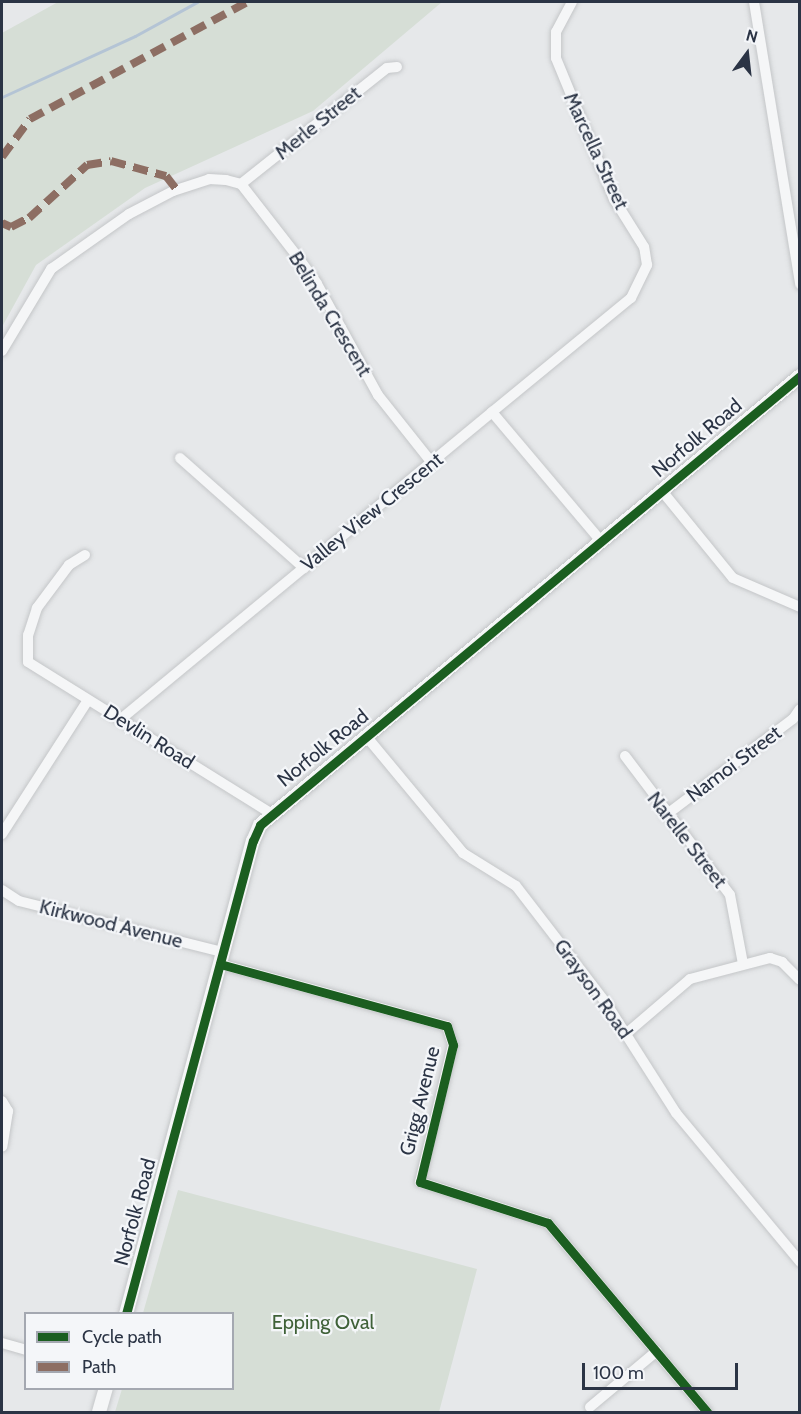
<!DOCTYPE html>
<style>
body{margin:0}
#map{position:relative;width:801px;height:1414px;overflow:hidden;background:#e6e8ea;font-family:Cabin,sans-serif}
div>[style]{position:absolute}
.green>*{inset:0;background:#d6ded6}
.stream>*{height:3px;margin:-1.5px;padding:0 1.5px;transform-origin:1.5px;border-radius:1.5px;background:#b4c4d5}
.roads{filter:drop-shadow(0 0 2px #c4c6c8) drop-shadow(0 0 2px #c4c6c8)}
.minor>*{height:10px;margin:-5px;padding:0 5px;transform-origin:5px;border-radius:5px;background:#f5f6f7}
.tertiary>*{height:14px;margin:-7px;padding:0 7px;transform-origin:7px;border-radius:7px;background:#f5f6f7}
.quiet>*{height:8px;margin-top:-4px;transform-origin:0;background:repeating-linear-gradient(90deg,#8d6e63 0 15px,transparent 0 23px)}
.cycleway>*{height:9px;margin:-4.5px;padding:0 4.5px;transform-origin:4.5px;border-radius:4.5px;background:#1b5e20}
span{translate:-50% -50%;white-space:nowrap;text-align:center;line-height:1.15;-webkit-text-stroke:4.5px #f4f6f9;paint-order:stroke}
.street-label{font-size:20px;color:#2b3445}
.park-label{font-size:20px;color:#3f6138}
.frame{position:absolute;inset:0;border:3px solid #2b3445;pointer-events:none}
.legend{position:absolute;left:24px;top:1312px;width:210px;height:78px;box-sizing:border-box;background:#f4f6f9;border:2px solid #a4a8b1;margin:0;padding:8px 10px;list-style:none;font-size:18px;color:#2b3445}
.legend li{display:flex;align-items:center;gap:12px;height:30px}
.legend b{width:30px;border:2px solid #a4a8b1}
.north{position:absolute;left:717px;top:24px;width:60px;height:60px;-webkit-text-stroke:4px #f4f6f9;paint-order:stroke;rotate:15deg;font-size:16px;font-weight:700;line-height:24px;text-align:center;color:#2b3445}
.north::after{content:'';display:block;margin:auto;width:21px;height:27px;background:#2b3445;clip-path:polygon(50% 0,100% 100%,50% 72%,0 100%)}
.scale{position:absolute;left:582px;top:1363px;width:156px;height:27px;box-sizing:border-box;border:3px solid #2b3445;border-top:0;padding-left:8px;font-size:18px;line-height:21px;white-space:nowrap;color:#2b3445;-webkit-text-stroke:4px #f4f6f9;paint-order:stroke}
</style>
<div id="map">
<div class="green">
<i style="clip-path:polygon(58px 2px,442px 2px,313px 111px,145px 188px,36px 265px,2px 327px,2px 33px)"></i>
<i style="clip-path:polygon(178px 1190px,477px 1269px,439px 1412px,115px 1412px,122px 1389px,232px 1388px,232px 1314px,143px 1313px)"></i>
</div>
<div class="stream">
<i style="left:2px;top:97px;width:146px;rotate:-24.6deg"></i>
<i style="left:135px;top:36px;width:71px;rotate:-28.7deg"></i>
</div>
<div class="roads">
<div class="minor">
<i style="left:754px;top:2px;width:286px;rotate:80.7deg"></i>
<i style="left:241px;top:184px;width:186px;rotate:-38.5deg"></i>
<i style="left:387px;top:68px;width:10px;rotate:-6deg"></i>
<i style="left:2px;top:351px;width:96px;rotate:-59.1deg"></i>
<i style="left:51px;top:269px;width:95px;rotate:-35.2deg"></i>
<i style="left:129px;top:214px;width:50px;rotate:-27.6deg"></i>
<i style="left:173px;top:191px;width:38px;rotate:-18deg"></i>
<i style="left:209px;top:179px;width:17px;rotate:3deg"></i>
<i style="left:226px;top:180px;width:16px;rotate:15deg"></i>
<i style="left:241px;top:184px;width:91px;rotate:52.1deg"></i>
<i style="left:297px;top:256px;width:34px;rotate:54deg"></i>
<i style="left:317px;top:284px;width:127px;rotate:61.2deg"></i>
<i style="left:378px;top:395px;width:87px;rotate:51.5deg"></i>
<i style="left:492px;top:412px;width:180px;rotate:-39.4deg"></i>
<i style="left:631px;top:298px;width:37px;rotate:-64deg"></i>
<i style="left:647px;top:265px;width:18px;rotate:-99deg"></i>
<i style="left:644px;top:247px;width:57px;rotate:-122deg"></i>
<i style="left:614px;top:199px;width:152px;rotate:-112.4deg"></i>
<i style="left:556px;top:58px;width:26px;rotate:-90deg"></i>
<i style="left:556px;top:32px;width:34px;rotate:-62deg"></i>
<i style="left:180px;top:458px;width:166px;rotate:41.6deg"></i>
<i style="left:662px;top:491px;width:112px;rotate:50.8deg"></i>
<i style="left:733px;top:578px;width:73px;rotate:23.4deg"></i>
<i style="left:85px;top:555px;width:19px;rotate:148deg"></i>
<i style="left:69px;top:565px;width:54px;rotate:126.7deg"></i>
<i style="left:37px;top:608px;width:28px;rotate:108deg"></i>
<i style="left:28px;top:635px;width:27px;rotate:90deg"></i>
<i style="left:28px;top:662px;width:286px;rotate:31.9deg"></i>
<i style="left:121px;top:719px;width:482px;rotate:-39.6deg"></i>
<i style="left:492px;top:412px;width:170px;rotate:49.8deg"></i>
<i style="left:366px;top:736px;width:152px;rotate:50.3deg"></i>
<i style="left:463px;top:853px;width:62px;rotate:31.9deg"></i>
<i style="left:516px;top:886px;width:148px;rotate:52.4deg"></i>
<i style="left:606px;top:1003px;width:130px;rotate:57.5deg"></i>
<i style="left:676px;top:1113px;width:194px;rotate:50.2deg"></i>
<i style="left:625px;top:756px;width:174px;rotate:52.9deg"></i>
<i style="left:730px;top:895px;width:70px;rotate:79.3deg"></i>
<i style="left:666px;top:815px;width:159px;rotate:-37.1deg"></i>
<i style="left:793px;top:719px;width:12px;rotate:-55deg"></i>
<i style="left:2px;top:834px;width:159px;rotate:-57.3deg"></i>
<i style="left:2px;top:890px;width:20px;rotate:33deg"></i>
<i style="left:19px;top:901px;width:209px;rotate:14.1deg"></i>
<i style="left:220px;top:964px;width:235px;rotate:15.3deg"></i>
<i style="left:447px;top:1026px;width:20px;rotate:72deg"></i>
<i style="left:453px;top:1045px;width:141px;rotate:103.5deg"></i>
<i style="left:420px;top:1182px;width:134px;rotate:17.8deg"></i>
<i style="left:548px;top:1223px;width:247px;rotate:49.9deg"></i>
<i style="left:627px;top:1033px;width:83px;rotate:-40.6deg"></i>
<i style="left:690px;top:979px;width:83px;rotate:-14.7deg"></i>
<i style="left:770px;top:958px;width:13px;rotate:18deg"></i>
<i style="left:782px;top:962px;width:25px;rotate:45deg"></i>
<i style="left:2px;top:1101px;width:12px;rotate:59deg"></i>
<i style="left:8px;top:1111px;width:36px;rotate:99deg"></i>
<i style="left:2px;top:1343px;width:25px;rotate:16deg"></i>
<i style="left:590px;top:1407px;width:87px;rotate:-39.9deg"></i>
</div>
<div class="tertiary">
<i style="left:126px;top:1314px;width:490px;rotate:-75deg"></i>
<i style="left:253px;top:841px;width:17px;rotate:-66deg"></i>
<i style="left:260px;top:825px;width:702px;rotate:-39.74deg"></i>
<i style="left:99px;top:1412px;width:25px;rotate:-74deg"></i>
</div>
</div>
<div class="quiet">
<i style="left:2px;top:157px;width:47px;rotate:-53.6deg"></i>
<i style="left:30px;top:119px;width:247px;rotate:-28.3deg"></i>
<i style="left:2px;top:223px;width:10px;rotate:24deg"></i>
<i style="left:11px;top:227px;width:20px;rotate:-27deg"></i>
<i style="left:29px;top:218px;width:79px;rotate:-42.4deg"></i>
<i style="left:87px;top:165px;width:24px;rotate:-9deg"></i>
<i style="left:111px;top:161px;width:57px;rotate:15.3deg"></i>
<i style="left:166px;top:176px;width:16px;rotate:52deg"></i>
</div>
<div class="cycleway">
<i style="left:220px;top:964px;width:235px;rotate:15.3deg"></i>
<i style="left:447px;top:1026px;width:20px;rotate:72deg"></i>
<i style="left:453px;top:1045px;width:141px;rotate:103.5deg"></i>
<i style="left:420px;top:1182px;width:134px;rotate:17.8deg"></i>
<i style="left:548px;top:1223px;width:247px;rotate:49.9deg"></i>
<i style="left:126px;top:1314px;width:490px;rotate:-75deg"></i>
<i style="left:253px;top:841px;width:17px;rotate:-66deg"></i>
<i style="left:260px;top:825px;width:702px;rotate:-39.74deg"></i>
</div>
<div class="street-label">
<span style="left:318px;top:123px;rotate:-39deg">Merle Street</span>
<span style="left:596px;top:151px;rotate:65deg">Marcella Street</span>
<span style="left:330px;top:314px;rotate:59deg">Belinda Crescent</span>
<span style="left:697px;top:438px;rotate:-40deg">Norfolk Road</span>
<span style="left:372px;top:512px;rotate:-39deg">Valley View Crescent</span>
<span style="left:149px;top:737px;rotate:32deg">Devlin Road</span>
<span style="left:323px;top:748px;rotate:-39deg">Norfolk Road</span>
<span style="left:734px;top:764px;rotate:-37deg">Namoi Street</span>
<span style="left:687px;top:840px;rotate:52deg">Narelle Street</span>
<span style="left:111px;top:924px;rotate:14deg">Kirkwood Avenue</span>
<span style="left:593px;top:989px;rotate:54deg">Grayson Road</span>
<span style="left:420px;top:1101px;rotate:-76deg">Grigg Avenue</span>
<span style="left:135px;top:1212px;rotate:-75deg">Norfolk Road</span>
</div>
<div class="park-label">
<span style="left:323px;top:1322px">Epping Oval</span>
</div>
<div class="frame"></div>
<ul class="legend">
<li><b style="height:8px;background:#1b5e20"></b>Cycle path</li>
<li><b style="height:8px;background:#8d6e63"></b>Path</li>
</ul>
<div class="north">N</div>
<div class="scale">100 m</div>
</div>
